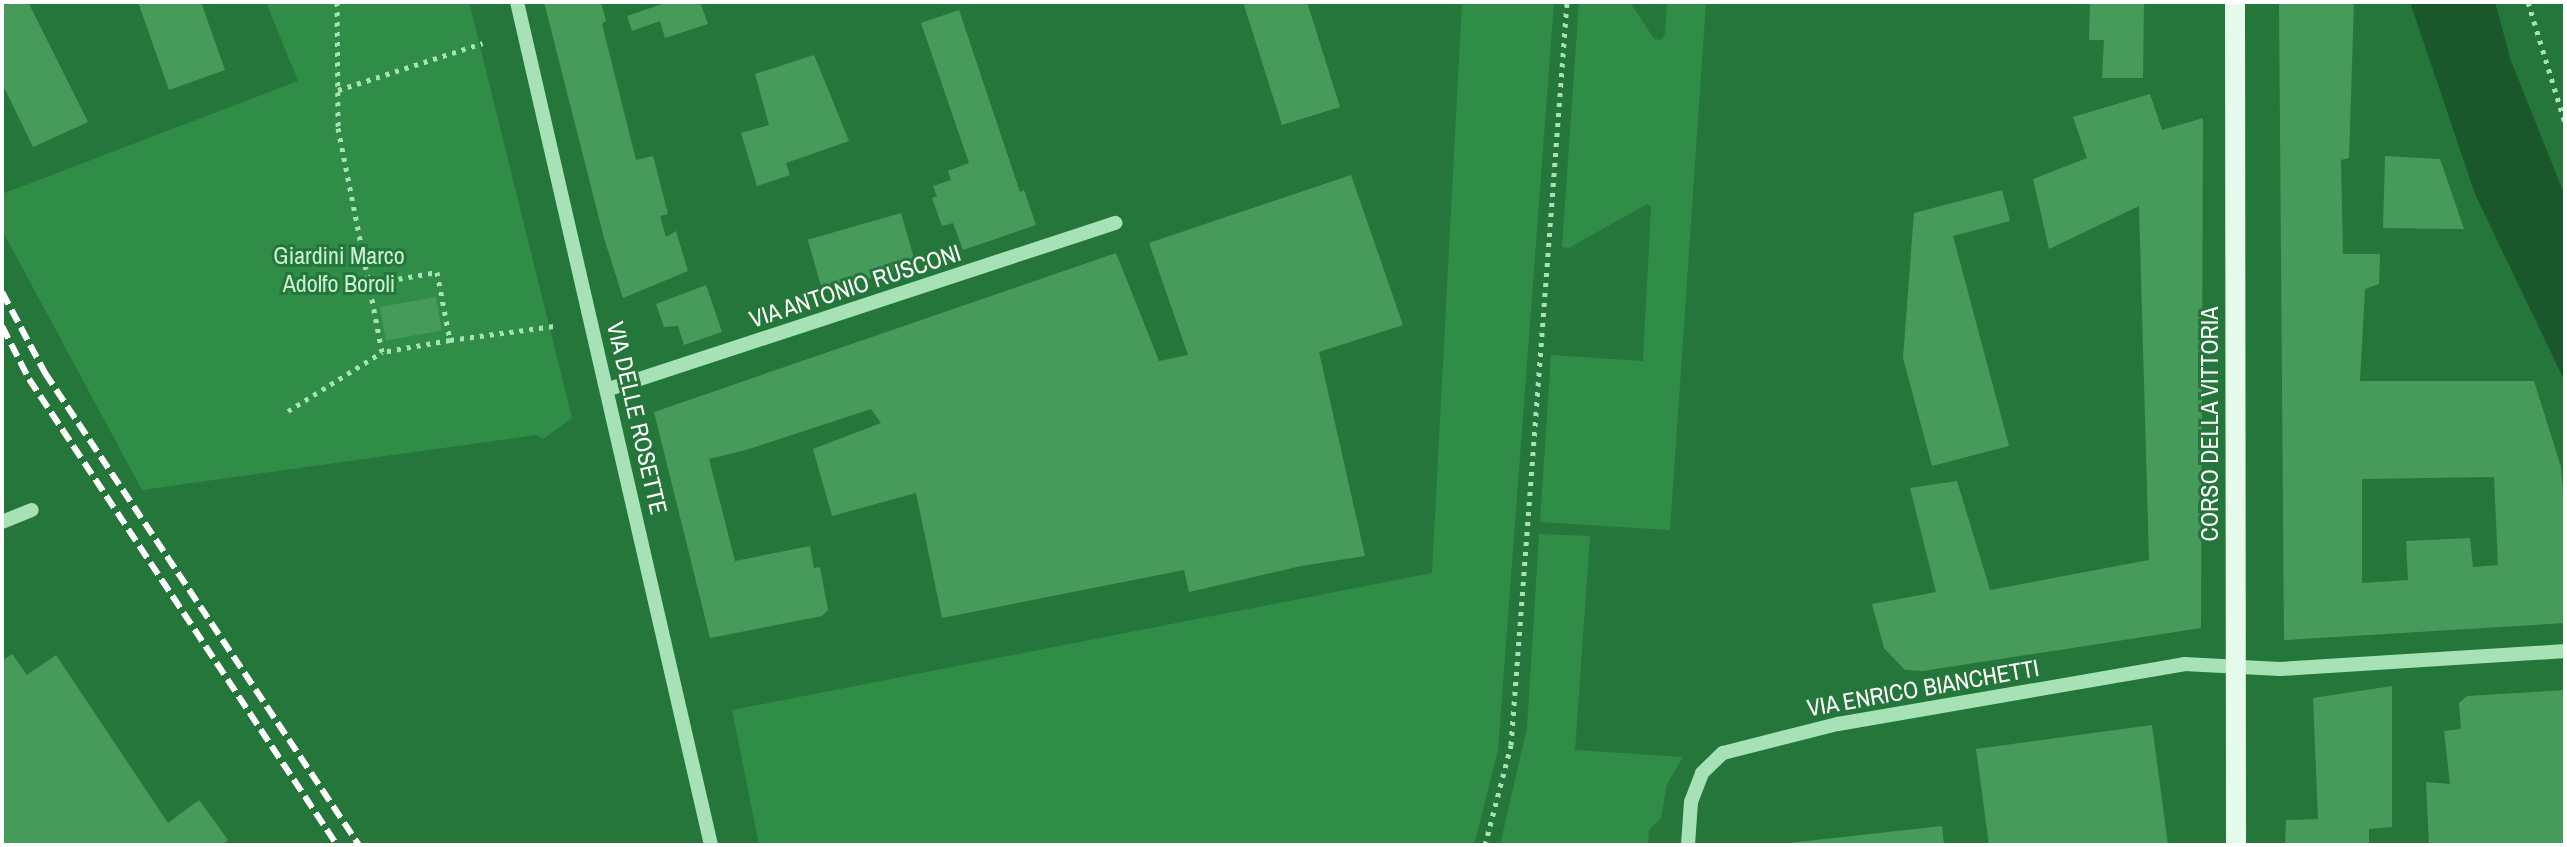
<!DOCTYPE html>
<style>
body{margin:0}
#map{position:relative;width:2567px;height:847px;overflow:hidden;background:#25763a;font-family:"Archivo Narrow",sans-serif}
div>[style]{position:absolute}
.green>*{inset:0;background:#308d47}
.water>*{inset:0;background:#1a572a}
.building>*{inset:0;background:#469b5b;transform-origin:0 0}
.path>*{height:5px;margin-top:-2.5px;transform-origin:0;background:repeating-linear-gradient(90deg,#a6e2b5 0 4px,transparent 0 10px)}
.minor>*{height:14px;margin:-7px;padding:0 7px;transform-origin:7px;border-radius:7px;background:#a6e2b5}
.major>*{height:20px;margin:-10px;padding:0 10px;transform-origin:10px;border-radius:10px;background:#e5fbec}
.rail>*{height:6px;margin-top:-3px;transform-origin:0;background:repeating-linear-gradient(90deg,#fff 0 14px,transparent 0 20px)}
span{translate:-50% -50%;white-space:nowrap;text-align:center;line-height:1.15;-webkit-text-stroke:6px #25763a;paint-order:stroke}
.park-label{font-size:24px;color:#c8f2d2}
.street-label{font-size:24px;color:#fff}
.frame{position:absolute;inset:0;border:4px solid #fff;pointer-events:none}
</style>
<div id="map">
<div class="green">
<i style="clip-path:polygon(266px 2px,469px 2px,572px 418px,543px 439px,536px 435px,142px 490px,2px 230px,2px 194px,298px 81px)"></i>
<i style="clip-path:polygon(1462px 2px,1554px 2px,1498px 750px,1474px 845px,759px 845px,732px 710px,1432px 573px)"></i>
<i style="clip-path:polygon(1579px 2px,1630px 2px,1654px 39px,1661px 40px,1665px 34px,1667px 2px,1706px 2px,1670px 530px,1540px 522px,1551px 355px,1643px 361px,1651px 206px,1647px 204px,1569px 248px,1562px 247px)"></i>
<i style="clip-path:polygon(1539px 534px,1590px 536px,1575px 750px,1683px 757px,1667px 784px,1661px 818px,1649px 830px,1648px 845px,1500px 845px,1527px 728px)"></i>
</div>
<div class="water">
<i style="clip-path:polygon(2410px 2px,2495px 2px,2511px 61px,2565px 196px,2565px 382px,2475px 194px)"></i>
</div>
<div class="building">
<i style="clip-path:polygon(2px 2px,28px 2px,88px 122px,33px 147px,2px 83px)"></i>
<i style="clip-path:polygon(138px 2px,201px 2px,225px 70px,169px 90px)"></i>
<i style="clip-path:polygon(544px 2px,601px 2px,606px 21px,602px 24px,636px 160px,653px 156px,668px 214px,660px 216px,666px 237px,676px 231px,688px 271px,623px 298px,604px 238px)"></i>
<i style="clip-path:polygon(668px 2px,700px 2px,708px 24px,665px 38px,660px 21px,632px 31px,627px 16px)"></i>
<i style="clip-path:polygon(1243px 2px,1307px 2px,1340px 107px,1282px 125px)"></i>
<i style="clip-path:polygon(2090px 2px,2144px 2px,2143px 78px,2102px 78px,2104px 40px,2089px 40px)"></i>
<i style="clip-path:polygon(evenodd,2279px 2px,2354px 2px,2349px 158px,2341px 160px,2343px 254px,2380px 254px,2379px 284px,2365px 289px,2360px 381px,2534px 381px,2561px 467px,2565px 515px,2565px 623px,2284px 640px,2279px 2px,2494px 477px,2498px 565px,2473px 567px,2470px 538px,2406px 541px,2408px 580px,2362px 583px,2362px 479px,2494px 477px)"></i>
<i style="clip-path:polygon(959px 10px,1020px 192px,1024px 190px,1036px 225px,963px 250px,953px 223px,942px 226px,932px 198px,937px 196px,933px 186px,951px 180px,948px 171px,969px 163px,921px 23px)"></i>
<i style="clip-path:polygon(814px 55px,849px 141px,786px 163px,790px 175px,757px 186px,741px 133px,769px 125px,755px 74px)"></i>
<i style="clip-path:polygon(2150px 94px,2162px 130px,2203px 118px,2201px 628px,1923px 671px,1905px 670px,1884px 648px,1872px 604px,1936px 592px,1910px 488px,1957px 481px,1990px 590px,2149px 560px,2139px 206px,2049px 249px,2033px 179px,2087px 158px,2073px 117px)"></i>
<i style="clip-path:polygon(2385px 156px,2440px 159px,2464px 229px,2383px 228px)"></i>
<i style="clip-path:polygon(1351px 175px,1403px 325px,1319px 352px,1365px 556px,1301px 566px,1189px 592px,1184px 570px,942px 618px,916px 493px,832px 516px,813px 449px,881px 423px,871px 409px,746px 450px,709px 459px,735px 561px,810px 546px,814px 568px,820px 567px,828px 610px,822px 616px,710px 638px,654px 412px,1116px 253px,1159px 361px,1188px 355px,1149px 243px)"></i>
<i style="clip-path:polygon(2002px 190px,2010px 221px,1953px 236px,2009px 446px,1932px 466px,1903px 358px,1914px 213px)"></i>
<i style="left:901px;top:213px;width:54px;height:97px;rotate:74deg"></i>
<i style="clip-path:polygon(706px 285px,722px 332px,684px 345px,678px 326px,664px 327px,656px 304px)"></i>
<i style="left:436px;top:297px;width:34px;height:57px;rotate:80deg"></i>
<i style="clip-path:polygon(12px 654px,27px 675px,56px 655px,168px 823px,199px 800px,228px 840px,222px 845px,2px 845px,2px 661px)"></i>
<i style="clip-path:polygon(2392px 686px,2392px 827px,2369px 829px,2369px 845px,2285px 845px,2286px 820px,2318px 819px,2313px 698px)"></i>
<i style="clip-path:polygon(2565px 690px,2565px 845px,2429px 845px,2426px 782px,2450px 784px,2444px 731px,2461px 729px,2459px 703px,2467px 696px)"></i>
<i style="clip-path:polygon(2152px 725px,2168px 845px,1989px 845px,1976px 749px)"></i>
<i style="clip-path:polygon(1942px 826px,1944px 845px,1789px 845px,1789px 843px)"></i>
</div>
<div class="path">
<i style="left:337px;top:2px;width:126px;rotate:89.5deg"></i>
<i style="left:338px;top:128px;width:159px;rotate:78.8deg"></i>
<i style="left:2528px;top:2px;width:127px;rotate:73deg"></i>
<i style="left:338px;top:90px;width:152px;rotate:-18deg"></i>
<i style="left:437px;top:272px;width:69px;rotate:79.2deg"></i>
<i style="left:450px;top:340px;width:69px;rotate:170deg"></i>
<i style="left:382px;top:352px;width:69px;rotate:-100.8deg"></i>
<i style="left:369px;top:284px;width:69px;rotate:-10deg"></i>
<i style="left:450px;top:340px;width:105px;rotate:-7.7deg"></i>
<i style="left:288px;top:411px;width:111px;rotate:-32.1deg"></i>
<i style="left:1485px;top:845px;width:103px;rotate:-75.4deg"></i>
<i style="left:1511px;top:745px;width:745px;rotate:-85.69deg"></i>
</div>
<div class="minor">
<i style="left:517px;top:2px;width:865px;rotate:77.04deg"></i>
<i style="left:609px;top:389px;width:533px;rotate:-18.16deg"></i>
<i style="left:2px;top:522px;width:32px;rotate:-22deg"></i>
<i style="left:1688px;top:845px;width:43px;rotate:-86deg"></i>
<i style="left:1691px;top:802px;width:31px;rotate:-69deg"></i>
<i style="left:1702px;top:773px;width:29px;rotate:-44deg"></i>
<i style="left:1723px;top:753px;width:119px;rotate:-14.2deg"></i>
<i style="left:1838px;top:724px;width:351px;rotate:-9.8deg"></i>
<i style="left:2184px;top:664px;width:96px;rotate:3deg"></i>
<i style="left:2280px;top:669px;width:286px;rotate:-3.6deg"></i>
</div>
<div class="major">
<i style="left:2235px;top:2px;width:843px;rotate:89.93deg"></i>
</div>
<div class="rail">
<i style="left:2px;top:292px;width:92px;rotate:62deg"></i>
<i style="left:45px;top:373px;width:567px;rotate:56.37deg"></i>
<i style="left:2px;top:326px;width:59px;rotate:63deg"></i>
<i style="left:29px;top:379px;width:559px;rotate:56.54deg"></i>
</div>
<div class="park-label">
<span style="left:339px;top:270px">Giardini Marco<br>Adolfo Boroli</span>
</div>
<div class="street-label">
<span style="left:855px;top:286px;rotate:-18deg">VIA ANTONIO RUSCONI</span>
<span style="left:637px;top:418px;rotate:77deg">VIA DELLE ROSETTE</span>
<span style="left:2210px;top:424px;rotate:-90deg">CORSO DELLA VITTORIA</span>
<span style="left:1923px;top:688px;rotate:-10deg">VIA ENRICO BIANCHETTI</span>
</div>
<div class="frame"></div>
</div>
